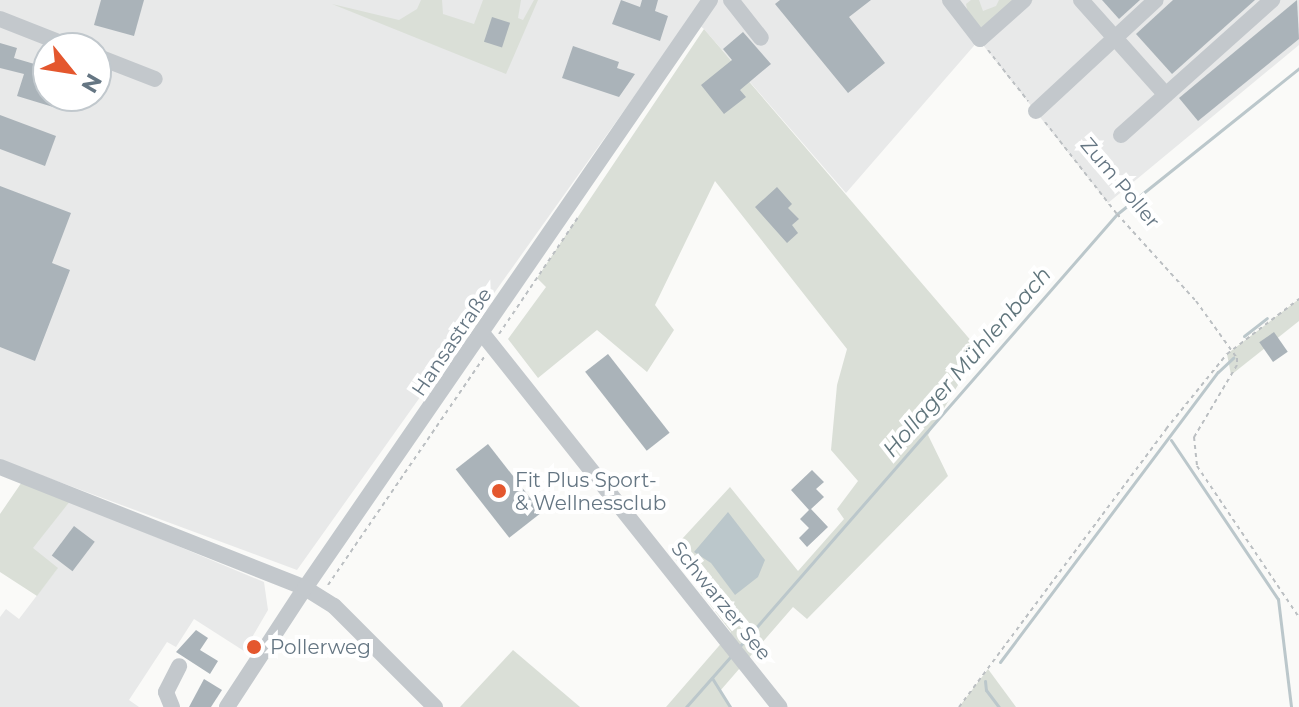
<!DOCTYPE html>
<meta charset="utf-8">
<style>
body{margin:0}
#map{position:relative;width:1299px;height:707px;overflow:hidden;background:#fafaf8;font-family:Montserrat,sans-serif}
div>[style]{position:absolute}
.built>*{inset:0;background:#e8e9e9}
.green>*{inset:0;background:#dadfd7}
.water>*{inset:0;background:#bbc7cb}
.stream>*{height:3px;margin:-1.5px;padding:0 1.5px;transform-origin:1.5px;border-radius:1.5px;background:#bbc7cb}
.building>*{inset:0;background:#aab3b9;transform-origin:0 0}
.path>*{height:2px;margin-top:-1px;transform-origin:0;background:repeating-linear-gradient(90deg,#bbbfc2 0 4px,transparent 0 8px)}
.minor>*{height:16px;margin:-8px;padding:0 8px;transform-origin:8px;border-radius:8px;background:#c3c8cc}
.dots>*{width:22px;height:22px;translate:-50% -50%;box-sizing:border-box;border:4px solid #fff;border-radius:50%}
span{translate:-50% -50%;white-space:nowrap;text-align:center;line-height:1.15;-webkit-text-stroke:8px #fff;paint-order:stroke}
.street-label{font-size:20px;color:#657683}
.poi-label{font-size:20px;color:#657683}
.left{translate:0 -50%;text-align:left}
.water-label{font-size:22px;color:#60757c;font-style:italic}
.north{position:absolute;left:32px;top:32px;width:80px;height:80px;box-sizing:border-box;background:#fff;border:2px solid #c1c8cd;border-radius:50%;rotate:120deg;font-size:22px;font-weight:700;line-height:32px;text-align:center;color:#657683}
.north::after{content:'';display:block;margin:auto;width:28px;height:36px;background:#e4572e;clip-path:polygon(50% 0,100% 100%,50% 72%,0 100%)}
</style>
<div id="map">
<div class="built">
<i style="clip-path:polygon(evenodd,0 0,1299px 0,1299px 45px,1108px 203px,979px 40px,846px 193px,704px 29px,690px 18px,297px 570px,0 460px,0 0,48px 48px,96px 48px,96px 96px,48px 96px,48px 48px)"></i>
<i style="clip-path:polygon(70px 501px,264px 582px,268px 610px,244px 651px,194px 619px,176px 647px,167px 642px,129px 700px,139px 707px,0 707px,0 617px,6px 609px,19px 619px,57px 569px,32px 548px)"></i>
</div>
<div class="green">
<i style="clip-path:polygon(421px 0,442px 0,443px 14px,474px 24px,483px 0,521px 0,518px 18px,523px 20px,534px 0,538px 0,506px 74px,332px 4px,399px 20px,417px 9px)"></i>
<i style="clip-path:polygon(971px 0,979px 0,983px 11px,996px 6px,999px 0,1033px 0,988px 39px,968px 14px,966px 4px)"></i>
<i style="clip-path:polygon(704px 29px,979px 350px,928px 435px,948px 476px,807px 619px,793px 607px,720px 691px,730px 707px,666px 707px,731px 632px,670px 552px,730px 487px,798px 571px,844px 519px,837px 509px,858px 481px,831px 450px,837px 385px,847px 349px,715px 181px,655px 305px,674px 330px,647px 372px,597px 330px,538px 378px,508px 339px,546px 287px,537px 278px)"></i>
<i style="clip-path:polygon(1299px 299px,1299px 321px,1231px 375px,1227px 354px)"></i>
<i style="clip-path:polygon(26px 476px,75px 495px,33px 548px,58px 568px,37px 596px,0 572px,0 514px)"></i>
<i style="clip-path:polygon(513px 650px,580px 707px,460px 707px)"></i>
<i style="clip-path:polygon(988px 669px,1016px 707px,959px 707px)"></i>
</div>
<div class="water">
<i style="clip-path:polygon(728px 512px,765px 560px,758px 577px,735px 595px,711px 563px,694px 552px)"></i>
</div>
<div class="stream">
<i style="left:1244px;top:336px;width:29px;rotate:-38deg"></i>
<i style="left:1171px;top:440px;width:192px;rotate:56.1deg"></i>
<i style="left:1278px;top:599px;width:109px;rotate:83.1deg"></i>
<i style="left:739px;top:647px;width:575px;rotate:-48.88deg"></i>
<i style="left:1117px;top:214px;width:233px;rotate:-38.7deg"></i>
<i style="left:1000px;top:662px;width:363px;rotate:-53.1deg"></i>
<i style="left:1218px;top:372px;width:21px;rotate:-43deg"></i>
<i style="left:712px;top:678px;width:34px;rotate:58deg"></i>
<i style="left:985px;top:681px;width:9px;rotate:84deg"></i>
<i style="left:986px;top:690px;width:21px;rotate:53deg"></i>
<i style="left:686px;top:707px;width:68px;rotate:-48.6deg"></i>
</div>
<div class="building">
<i style="clip-path:polygon(101px 0,144px 0,134px 36px,94px 25px)"></i>
<i style="clip-path:polygon(621px 0,640px 7px,642px 0,658px 0,655px 11px,668px 16px,660px 41px,612px 24px)"></i>
<i style="clip-path:polygon(780px 0,871px 0,849px 17px,885px 63px,848px 93px,775px 4px)"></i>
<i style="clip-path:polygon(1102px 0,1140px 0,1119px 19px)"></i>
<i style="clip-path:polygon(1173px 0,1255px 0,1172px 74px,1136px 34px)"></i>
<i style="clip-path:polygon(1297px 0,1299px 39px,1198px 121px,1179px 98px)"></i>
<i style="left:492px;top:17px;width:19px;height:26px;rotate:18deg"></i>
<i style="clip-path:polygon(743px 32px,771px 64px,740px 90px,746px 97px,724px 114px,701px 85px,732px 60px,723px 49px)"></i>
<i style="clip-path:polygon(0 43px,17px 48px,14px 58px,48px 68px,48px 96px,67px 96px,63px 110px,17px 96px,24px 74px,0 68px)"></i>
<i style="clip-path:polygon(573px 46px,619px 62px,617px 68px,635px 74px,619px 97px,562px 78px)"></i>
<i style="clip-path:polygon(0 115px,56px 136px,45px 166px,0 149px)"></i>
<i style="clip-path:polygon(0 186px,71px 213px,52px 263px,70px 270px,35px 361px,0 347px)"></i>
<i style="clip-path:polygon(777px 187px,792px 204px,788px 208px,799px 219px,792px 225px,798px 233px,787px 243px,755px 207px)"></i>
<i style="left:1274px;top:332px;width:24px;height:18px;rotate:55deg"></i>
<i style="left:608px;top:354px;width:100px;height:29px;rotate:52deg"></i>
<i style="left:488px;top:444px;width:87px;height:41px;rotate:52deg"></i>
<i style="clip-path:polygon(812px 470px,824px 482px,816px 489px,824px 497px,811px 509px,828px 527px,807px 547px,799px 538px,809px 528px,800px 519px,809px 510px,791px 490px)"></i>
<i style="left:74px;top:526px;width:26px;height:37px;rotate:37deg"></i>
<i style="clip-path:polygon(196px 630px,208px 638px,200px 650px,218px 661px,210px 674px,176px 652px)"></i>
<i style="clip-path:polygon(204px 679px,222px 690px,211px 707px,189px 707px)"></i>
</div>
<div class="path">
<i style="left:988px;top:50px;width:65px;rotate:51.9deg"></i>
<i style="left:1045px;top:122px;width:117px;rotate:52deg"></i>
<i style="left:1117px;top:214px;width:118px;rotate:47.8deg"></i>
<i style="left:1196px;top:301px;width:70px;rotate:54.3deg"></i>
<i style="left:1237px;top:358px;width:7px;rotate:90deg"></i>
<i style="left:1237px;top:365px;width:84px;rotate:120.8deg"></i>
<i style="left:1194px;top:437px;width:29px;rotate:84deg"></i>
<i style="left:1197px;top:466px;width:182px;rotate:56deg"></i>
<i style="left:499px;top:334px;width:143px;rotate:-55.9deg"></i>
<i style="left:328px;top:585px;width:278px;rotate:-55.6deg"></i>
<i style="left:959px;top:707px;width:347px;rotate:-53.3deg"></i>
<i style="left:1166px;top:429px;width:97px;rotate:-50.9deg"></i>
<i style="left:1227px;top:354px;width:91px;rotate:-37.4deg"></i>
</div>
<div class="minor">
<i style="left:731px;top:0;width:48px;rotate:51.7deg"></i>
<i style="left:950px;top:0;width:49px;rotate:52.4deg"></i>
<i style="left:980px;top:39px;width:59px;rotate:-41.6deg"></i>
<i style="left:1081px;top:0;width:127px;rotate:48.2deg"></i>
<i style="left:0;top:19px;width:79px;rotate:21.4deg"></i>
<i style="left:96px;top:56px;width:63px;rotate:21.3deg"></i>
<i style="left:1036px;top:111px;width:163px;rotate:-42.8deg"></i>
<i style="left:1121px;top:135px;width:203px;rotate:-41.8deg"></i>
<i style="left:482px;top:333px;width:478px;rotate:51.5deg"></i>
<i style="left:0;top:467px;width:328px;rotate:21.6deg"></i>
<i style="left:305px;top:588px;width:34px;rotate:32deg"></i>
<i style="left:334px;top:606px;width:143px;rotate:45deg"></i>
<i style="left:172px;top:707px;width:16px;rotate:-112deg"></i>
<i style="left:166px;top:692px;width:29px;rotate:-63deg"></i>
<i style="left:227px;top:707px;width:142px;rotate:-56.8deg"></i>
<i style="left:305px;top:588px;width:714px;rotate:-55.44deg"></i>
</div>
<div class="dots">
<i style="left:499px;top:491px;background:#e4572e"></i>
<i style="left:254px;top:647px;background:#e4572e"></i>
</div>
<div class="street-label">
<span style="left:1120px;top:183px;rotate:50deg">Zum Poller</span>
<span style="left:452px;top:342px;rotate:-56deg">Hansastraße</span>
<span style="left:721px;top:601px;rotate:51deg">Schwarzer See</span>
</div>
<div class="poi-label">
<span class="left" style="left:515px;top:492px">Fit Plus Sport-<br>&amp; Wellnessclub</span>
<span class="left" style="left:270px;top:647px">Pollerweg</span>
</div>
<div class="water-label">
<span style="left:967px;top:362px;rotate:-49deg">Hollager Mühlenbach</span>
</div>
<div class="north">N</div>
</div>
